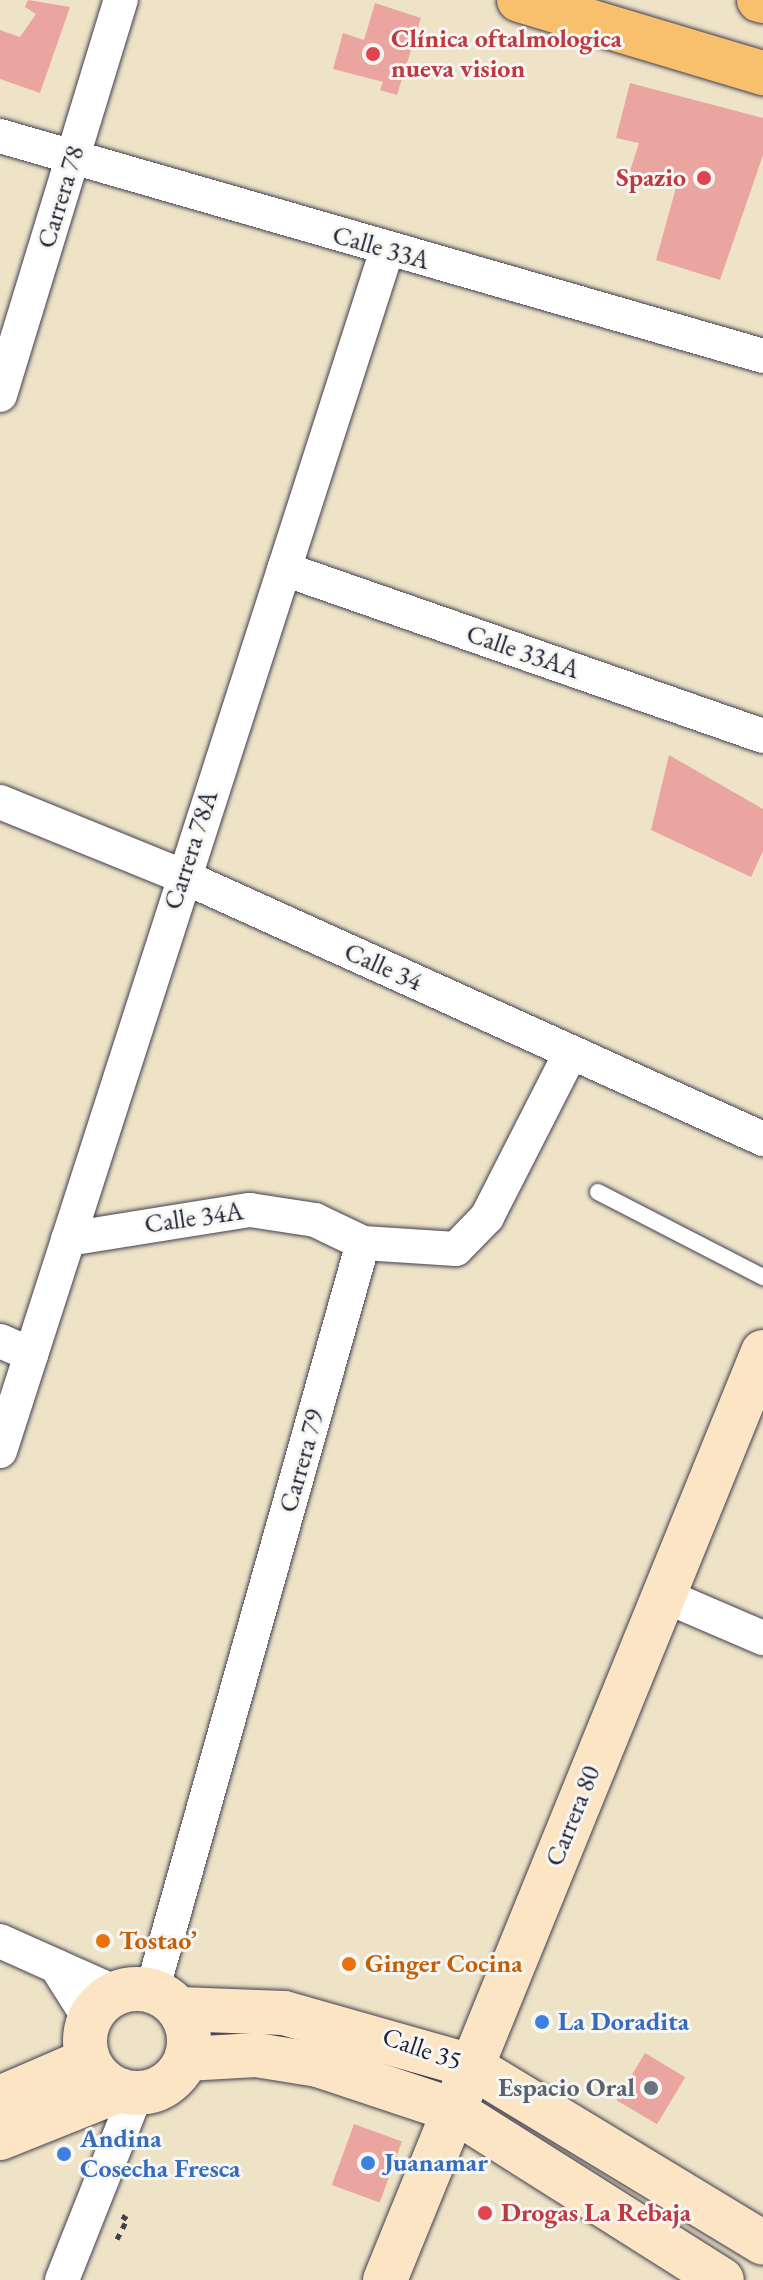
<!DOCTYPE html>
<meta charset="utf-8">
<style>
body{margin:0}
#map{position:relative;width:763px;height:2280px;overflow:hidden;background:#eee3c7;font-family:"EB Garamond",serif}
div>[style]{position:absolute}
.building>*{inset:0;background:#eaa5a1;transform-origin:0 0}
.path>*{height:5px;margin-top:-2.5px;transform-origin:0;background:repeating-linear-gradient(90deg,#413f50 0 6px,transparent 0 12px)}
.roads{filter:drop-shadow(0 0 2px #413f50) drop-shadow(0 0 2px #413f50)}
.lane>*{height:16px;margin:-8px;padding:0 8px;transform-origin:8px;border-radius:8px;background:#fff}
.street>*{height:34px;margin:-17px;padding:0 17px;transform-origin:17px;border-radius:17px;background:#fff}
.secondary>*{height:44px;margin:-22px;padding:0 22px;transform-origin:22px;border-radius:22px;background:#fce5c4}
.secondary>.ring{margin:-22px;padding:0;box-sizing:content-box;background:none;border:44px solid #fce5c4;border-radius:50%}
.primary>*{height:44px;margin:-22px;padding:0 22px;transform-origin:22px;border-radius:22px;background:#f8bf6c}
.dots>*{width:22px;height:22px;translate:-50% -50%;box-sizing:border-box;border:4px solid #f6f6f2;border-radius:50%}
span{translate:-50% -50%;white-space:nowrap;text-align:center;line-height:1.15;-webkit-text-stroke:6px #f6f6f2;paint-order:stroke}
.health-label{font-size:26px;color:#be3a42;font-weight:700}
.left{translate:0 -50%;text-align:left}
.right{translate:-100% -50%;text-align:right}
.street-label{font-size:26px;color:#22223b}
.food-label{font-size:26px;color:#c56008;font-weight:700}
.shop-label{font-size:26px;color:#366cbe;font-weight:700}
.worship-label{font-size:26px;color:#5b616d;font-weight:700}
</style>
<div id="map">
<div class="building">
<i style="clip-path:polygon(28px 0,70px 7px,40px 93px,0 79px,0 30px,20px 37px,36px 14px,25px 7px)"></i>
<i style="clip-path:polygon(375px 3px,421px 18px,397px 95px,380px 90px,383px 82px,333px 69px,343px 33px,364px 40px)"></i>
<i style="clip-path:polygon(630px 83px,763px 118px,763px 155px,720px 280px,656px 260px,677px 184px,630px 171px,639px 143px,616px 138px)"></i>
<i style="clip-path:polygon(669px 755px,763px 809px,763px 851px,751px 877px,651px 830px)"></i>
<i style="left:645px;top:2053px;width:47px;height:55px;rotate:31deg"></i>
<i style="left:354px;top:2124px;width:51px;height:65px;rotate:20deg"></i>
</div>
<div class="path">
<i style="left:117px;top:2239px;width:22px;rotate:-63deg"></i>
<i style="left:127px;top:2219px;width:7px;rotate:-146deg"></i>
</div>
<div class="roads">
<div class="lane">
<i style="left:598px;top:1192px;width:186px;rotate:27.3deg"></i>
</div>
<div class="street">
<i style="left:0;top:136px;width:794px;rotate:16.08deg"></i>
<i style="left:0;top:395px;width:413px;rotate:-73deg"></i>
<i style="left:284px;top:569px;width:507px;rotate:19.22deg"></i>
<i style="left:0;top:802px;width:196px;rotate:22.1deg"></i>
<i style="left:182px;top:876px;width:638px;rotate:24.35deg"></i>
<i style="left:68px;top:1239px;width:184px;rotate:-9.1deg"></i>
<i style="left:250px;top:1210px;width:66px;rotate:8.7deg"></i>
<i style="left:315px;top:1220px;width:53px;rotate:25.6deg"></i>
<i style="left:363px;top:1243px;width:93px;rotate:3.7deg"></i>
<i style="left:456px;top:1249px;width:45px;rotate:-45.9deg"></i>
<i style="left:487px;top:1217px;width:185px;rotate:-63deg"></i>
<i style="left:0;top:1341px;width:34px;rotate:23deg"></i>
<i style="left:0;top:1451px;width:1262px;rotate:-72.14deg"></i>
<i style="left:663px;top:1595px;width:109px;rotate:23.3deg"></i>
<i style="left:0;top:1941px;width:127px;rotate:24.1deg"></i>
<i style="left:56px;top:1966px;width:62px;rotate:57.6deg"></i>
<i style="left:152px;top:1991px;width:777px;rotate:-74.25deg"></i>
<i style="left:62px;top:2280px;width:200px;rotate:-68.3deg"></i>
</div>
<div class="secondary">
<i class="ring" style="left:85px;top:1989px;width:60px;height:60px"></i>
<i style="left:179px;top:2009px;width:105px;rotate:2.2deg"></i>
<i style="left:284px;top:2013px;width:194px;rotate:15.8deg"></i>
<i style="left:471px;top:2066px;width:341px;rotate:31.2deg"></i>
<i style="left:186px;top:2059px;width:70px;rotate:-3.3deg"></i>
<i style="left:256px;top:2055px;width:63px;rotate:9.2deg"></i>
<i style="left:318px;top:2065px;width:142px;rotate:18.4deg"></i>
<i style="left:453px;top:2110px;width:318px;rotate:32.3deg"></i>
<i style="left:0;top:2098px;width:96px;rotate:-23.4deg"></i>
<i style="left:0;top:2138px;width:129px;rotate:-21.8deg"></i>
<i style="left:385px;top:2280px;width:1002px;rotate:-67.84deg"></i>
</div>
<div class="primary">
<i style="left:519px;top:0;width:255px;rotate:16.7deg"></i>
<i style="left:759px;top:0;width:4px;rotate:14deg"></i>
</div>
</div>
<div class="dots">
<i style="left:373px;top:54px;background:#e0444e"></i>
<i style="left:704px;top:178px;background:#e0444e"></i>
<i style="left:103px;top:1941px;background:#e8710a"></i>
<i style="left:349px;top:1964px;background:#e8710a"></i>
<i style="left:542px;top:2022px;background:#3f7fe0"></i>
<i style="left:651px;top:2088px;background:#6b7280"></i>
<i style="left:64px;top:2154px;background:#3f7fe0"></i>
<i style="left:368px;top:2163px;background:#3f7fe0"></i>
<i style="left:485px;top:2213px;background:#e0444e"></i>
</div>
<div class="health-label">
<span class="left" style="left:391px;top:54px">Clínica oftalmologica<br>nueva vision</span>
<span class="right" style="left:686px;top:178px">Spazio</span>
<span class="left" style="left:501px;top:2213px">Drogas La Rebaja</span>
</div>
<div class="street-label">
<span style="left:61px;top:197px;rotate:-73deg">Carrera 78</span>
<span style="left:381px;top:248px;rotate:16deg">Calle 33A</span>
<span style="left:523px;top:652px;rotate:19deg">Calle 33AA</span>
<span style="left:191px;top:850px;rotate:-72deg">Carrera 78A</span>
<span style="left:383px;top:967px;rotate:24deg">Calle 34</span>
<span style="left:194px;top:1218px;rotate:-8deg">Calle 34A</span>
<span style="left:302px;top:1461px;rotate:-74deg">Carrera 79</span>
<span style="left:573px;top:1816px;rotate:-68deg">Carrera 80</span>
<span style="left:422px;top:2049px;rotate:19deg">Calle 35</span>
</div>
<div class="food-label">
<span class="left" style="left:119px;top:1941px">Tostao’</span>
<span class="left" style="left:365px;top:1964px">Ginger Cocina</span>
</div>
<div class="shop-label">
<span class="left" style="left:558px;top:2022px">La Doradita</span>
<span class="left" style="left:80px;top:2154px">Andina<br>Cosecha Fresca</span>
<span class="left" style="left:384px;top:2163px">Juanamar</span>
</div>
<div class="worship-label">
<span class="right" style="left:635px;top:2088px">Espacio Oral</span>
</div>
</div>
